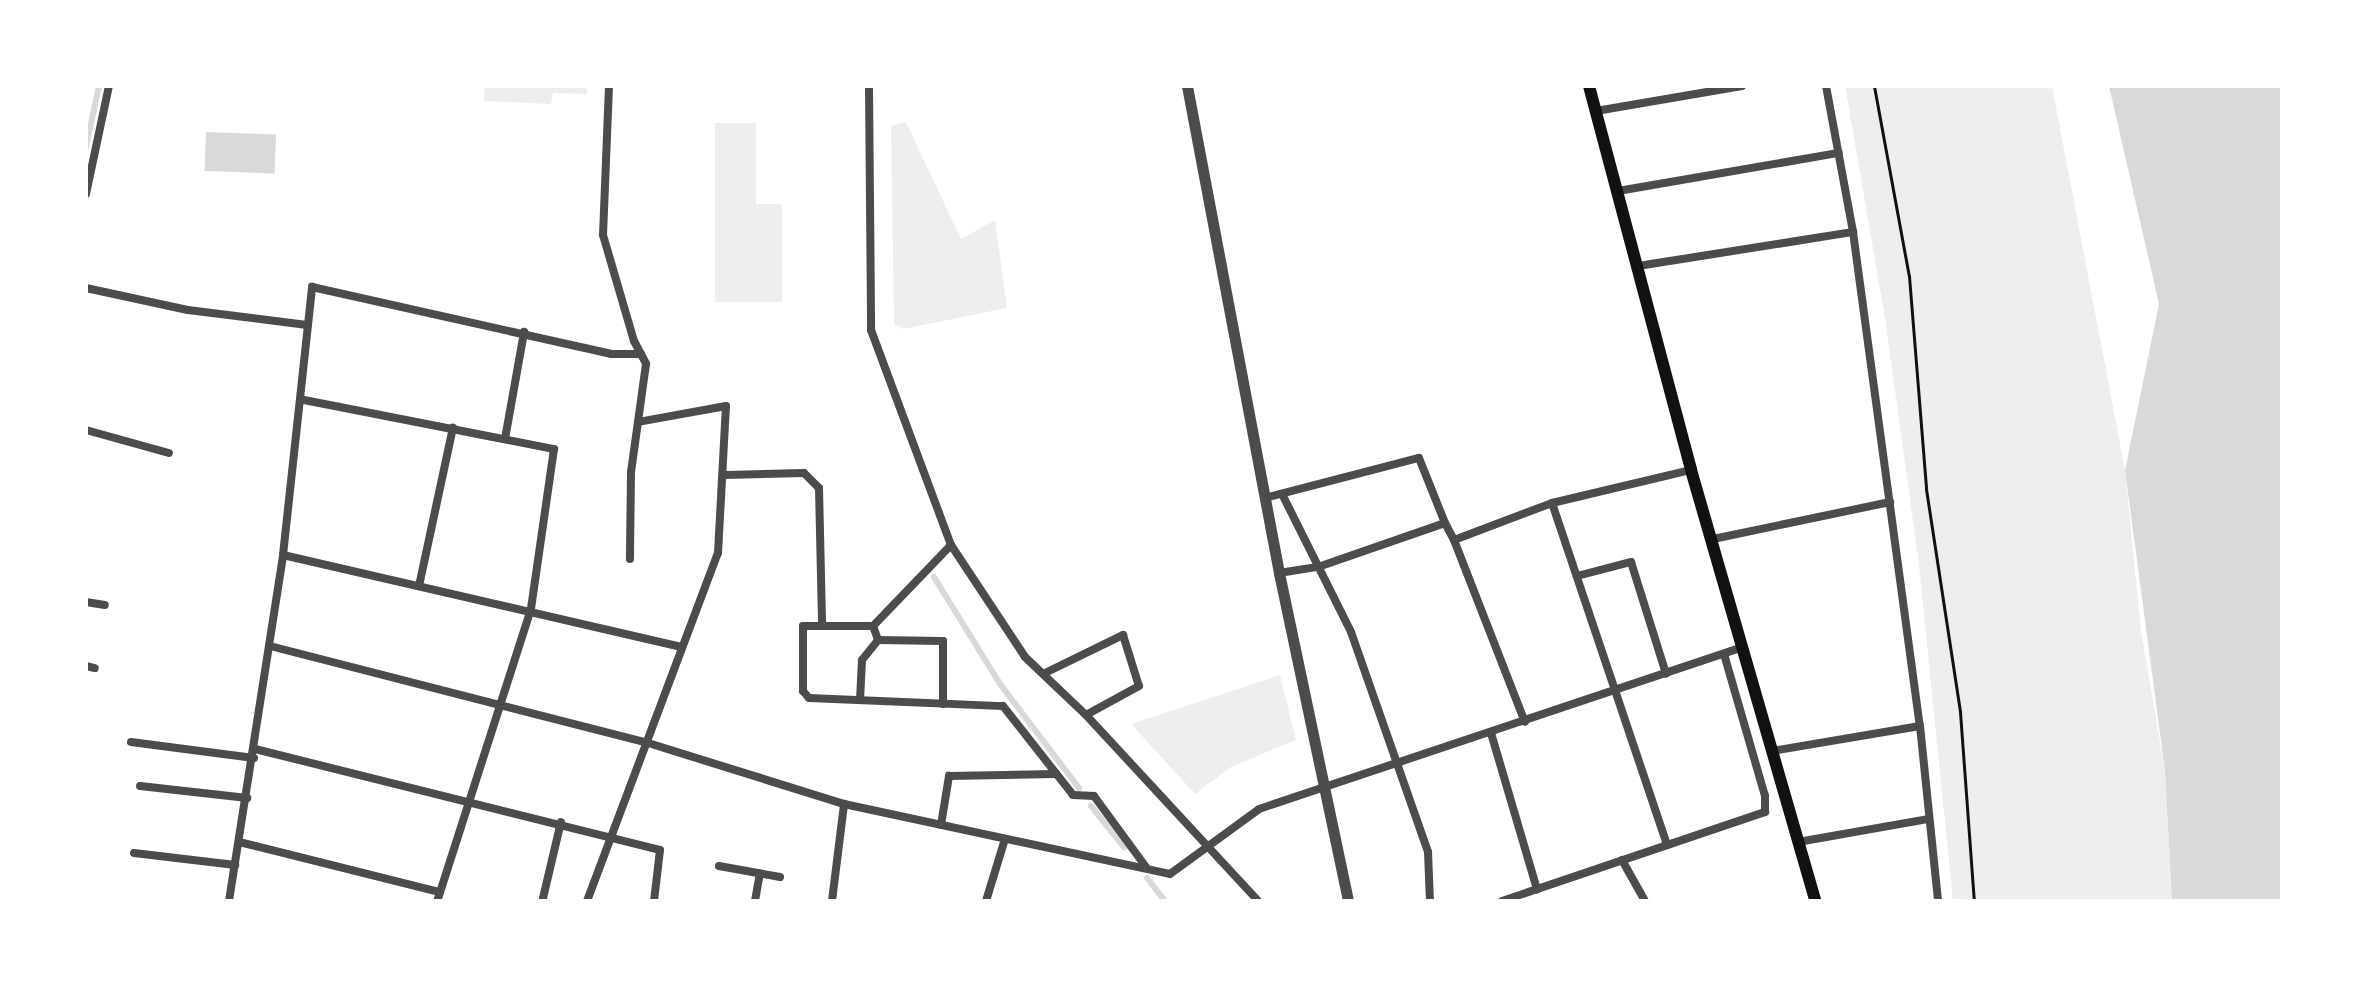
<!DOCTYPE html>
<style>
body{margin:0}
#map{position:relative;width:2368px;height:987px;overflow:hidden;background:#fff;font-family:"Alegreya Sans",sans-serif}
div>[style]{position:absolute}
.green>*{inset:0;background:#eee}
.water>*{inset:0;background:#d9d9d9;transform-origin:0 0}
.stream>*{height:6px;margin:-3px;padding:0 3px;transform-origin:3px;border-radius:3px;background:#d9d9d9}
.path>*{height:3px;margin:-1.5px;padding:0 1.5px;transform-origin:1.5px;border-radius:1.5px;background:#111}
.minor>*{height:8px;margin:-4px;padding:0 4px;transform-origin:4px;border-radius:4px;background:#4c4c4c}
.tertiary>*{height:11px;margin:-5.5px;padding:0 5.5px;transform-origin:5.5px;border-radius:5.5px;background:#4c4c4c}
.secondary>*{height:12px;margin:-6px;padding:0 6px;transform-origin:6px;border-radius:6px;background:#111}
span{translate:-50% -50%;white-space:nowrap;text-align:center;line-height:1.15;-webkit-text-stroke:8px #fff;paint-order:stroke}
.frame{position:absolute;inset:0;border:88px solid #fff;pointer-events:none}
</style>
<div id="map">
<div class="green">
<i style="clip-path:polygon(485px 86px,587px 86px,587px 94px,553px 93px,551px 104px,484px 101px)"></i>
<i style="clip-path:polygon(1845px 86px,2052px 86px,2125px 470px,2141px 630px,2165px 771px,2172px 901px,1953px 901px,1919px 565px,1885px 318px)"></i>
<i style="clip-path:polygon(906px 122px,961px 239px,995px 220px,1007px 308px,903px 329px,894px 324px,891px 126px)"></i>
<i style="clip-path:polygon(715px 123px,756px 123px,756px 204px,782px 204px,782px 302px,715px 302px)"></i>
<i style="clip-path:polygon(1280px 675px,1296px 740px,1231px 767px,1195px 794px,1131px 724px)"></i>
</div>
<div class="water">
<i style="clip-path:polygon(2109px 86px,2282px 86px,2282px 901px,2172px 901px,2165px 771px,2125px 470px,2159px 304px)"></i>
<i style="left:206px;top:132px;width:70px;height:39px;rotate:2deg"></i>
</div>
<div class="stream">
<i style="left:86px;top:147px;width:62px;rotate:-78deg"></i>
<i style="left:934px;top:577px;width:126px;rotate:58.3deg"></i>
<i style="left:1000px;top:684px;width:131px;rotate:52.8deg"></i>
<i style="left:1091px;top:806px;width:53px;rotate:51.2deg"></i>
<i style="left:1147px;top:878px;width:29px;rotate:52deg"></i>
</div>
<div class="path">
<i style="left:1874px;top:86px;width:193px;rotate:79.6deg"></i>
<i style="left:1909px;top:276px;width:214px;rotate:85.4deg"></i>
<i style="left:1926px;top:489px;width:226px;rotate:81.3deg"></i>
<i style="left:1960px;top:712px;width:190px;rotate:85.8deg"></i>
</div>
<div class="minor">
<i style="left:609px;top:86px;width:149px;rotate:92.3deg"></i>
<i style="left:603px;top:235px;width:110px;rotate:73.7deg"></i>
<i style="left:634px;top:341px;width:26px;rotate:62deg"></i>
<i style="left:646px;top:364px;width:109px;rotate:97.9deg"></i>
<i style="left:631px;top:472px;width:87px;rotate:90.7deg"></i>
<i style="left:869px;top:86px;width:244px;rotate:89.5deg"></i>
<i style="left:871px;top:330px;width:229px;rotate:69.6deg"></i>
<i style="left:951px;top:545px;width:134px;rotate:56.5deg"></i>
<i style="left:1025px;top:657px;width:84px;rotate:43.6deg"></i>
<i style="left:1086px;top:715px;width:253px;rotate:47.2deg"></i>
<i style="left:1826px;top:86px;width:148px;rotate:79.5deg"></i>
<i style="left:1853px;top:232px;width:499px;rotate:82.3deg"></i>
<i style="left:1920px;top:726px;width:176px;rotate:84.1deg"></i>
<i style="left:1596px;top:111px;width:148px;rotate:-9.7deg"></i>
<i style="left:1618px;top:191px;width:224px;rotate:-9.8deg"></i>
<i style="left:86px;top:194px;width:110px;rotate:-78deg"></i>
<i style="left:1638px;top:266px;width:218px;rotate:-9deg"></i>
<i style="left:86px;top:288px;width:104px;rotate:12.2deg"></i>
<i style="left:188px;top:310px;width:120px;rotate:7.2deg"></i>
<i style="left:304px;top:400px;width:255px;rotate:11.1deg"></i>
<i style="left:554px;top:449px;width:162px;rotate:98.2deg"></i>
<i style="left:531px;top:609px;width:307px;rotate:107.8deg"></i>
<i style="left:86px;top:430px;width:86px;rotate:15.5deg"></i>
<i style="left:505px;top:439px;width:109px;rotate:-79.9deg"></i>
<i style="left:725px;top:475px;width:79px;rotate:-1.5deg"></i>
<i style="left:804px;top:473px;width:21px;rotate:45deg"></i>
<i style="left:819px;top:488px;width:137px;rotate:88.7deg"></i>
<i style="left:1282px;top:494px;width:154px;rotate:63.4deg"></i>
<i style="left:1351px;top:632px;width:233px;rotate:70.7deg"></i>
<i style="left:1428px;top:852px;width:49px;rotate:87.7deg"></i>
<i style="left:1265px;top:498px;width:159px;rotate:-14.6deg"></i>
<i style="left:1419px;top:458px;width:70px;rotate:68.2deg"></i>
<i style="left:1552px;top:503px;width:361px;rotate:71.4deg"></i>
<i style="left:1713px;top:539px;width:181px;rotate:-11.8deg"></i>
<i style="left:1454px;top:540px;width:195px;rotate:68.7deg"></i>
<i style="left:951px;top:545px;width:112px;rotate:133.9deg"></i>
<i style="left:873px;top:626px;width:70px;rotate:180deg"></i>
<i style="left:803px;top:626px;width:65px;rotate:90deg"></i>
<i style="left:803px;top:691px;width:9px;rotate:49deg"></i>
<i style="left:809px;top:698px;width:194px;rotate:2.4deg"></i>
<i style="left:1003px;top:706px;width:113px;rotate:51.8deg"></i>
<i style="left:1073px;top:795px;width:21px;rotate:3deg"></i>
<i style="left:1094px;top:796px;width:88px;rotate:53.8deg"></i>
<i style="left:283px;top:555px;width:409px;rotate:13deg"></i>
<i style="left:1279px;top:573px;width:39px;rotate:-9deg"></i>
<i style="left:1318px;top:567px;width:134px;rotate:-19.1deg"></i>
<i style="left:1445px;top:523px;width:19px;rotate:62deg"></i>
<i style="left:1454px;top:540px;width:105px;rotate:-20.7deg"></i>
<i style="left:1552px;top:503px;width:143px;rotate:-13.4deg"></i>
<i style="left:1577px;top:576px;width:56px;rotate:-14.5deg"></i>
<i style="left:1631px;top:562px;width:117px;rotate:72.6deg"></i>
<i style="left:419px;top:586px;width:162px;rotate:-77.9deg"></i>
<i style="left:86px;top:602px;width:19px;rotate:9deg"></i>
<i style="left:873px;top:626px;width:15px;rotate:70deg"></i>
<i style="left:878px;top:640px;width:65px;rotate:0.9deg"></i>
<i style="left:943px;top:641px;width:63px;rotate:90deg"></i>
<i style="left:270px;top:646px;width:387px;rotate:14.4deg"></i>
<i style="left:645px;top:742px;width:208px;rotate:17.3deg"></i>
<i style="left:844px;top:804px;width:333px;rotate:12.1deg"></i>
<i style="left:1170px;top:874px;width:110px;rotate:-36.1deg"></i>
<i style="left:1259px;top:809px;width:510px;rotate:-18.51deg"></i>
<i style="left:86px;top:666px;width:9px;rotate:13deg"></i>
<i style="left:1045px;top:673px;width:87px;rotate:-26deg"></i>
<i style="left:1123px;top:635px;width:53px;rotate:72.6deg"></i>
<i style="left:1139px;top:686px;width:60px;rotate:151.3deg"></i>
<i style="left:860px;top:700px;width:40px;rotate:-87.1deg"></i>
<i style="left:862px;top:660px;width:26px;rotate:-51deg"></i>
<i style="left:1491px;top:733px;width:163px;rotate:73.6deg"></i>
<i style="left:131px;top:742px;width:124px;rotate:7.4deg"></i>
<i style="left:255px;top:749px;width:417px;rotate:14deg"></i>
<i style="left:660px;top:850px;width:51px;rotate:96.7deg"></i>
<i style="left:1772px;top:751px;width:150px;rotate:-9.6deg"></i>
<i style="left:140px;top:786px;width:108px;rotate:6.4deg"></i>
<i style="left:941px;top:825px;width:50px;rotate:-80.7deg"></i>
<i style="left:949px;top:776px;width:107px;rotate:-1.1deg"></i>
<i style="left:239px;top:842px;width:207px;rotate:14deg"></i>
<i style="left:1798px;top:842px;width:133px;rotate:-10deg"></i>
<i style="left:134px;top:853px;width:102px;rotate:6.8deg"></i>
<i style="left:1622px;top:860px;width:47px;rotate:60.7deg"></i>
<i style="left:719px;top:866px;width:62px;rotate:10.2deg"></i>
<i style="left:543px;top:898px;width:78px;rotate:-76.7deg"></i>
<i style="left:229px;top:901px;width:350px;rotate:-81.1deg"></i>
<i style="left:283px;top:555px;width:270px;rotate:-83.8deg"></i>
<i style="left:312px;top:287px;width:306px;rotate:12.6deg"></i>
<i style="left:611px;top:354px;width:30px"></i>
<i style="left:587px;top:901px;width:372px;rotate:-69.4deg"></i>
<i style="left:718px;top:553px;width:147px;rotate:-86.9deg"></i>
<i style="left:726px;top:406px;width:89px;rotate:169.7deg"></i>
<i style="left:755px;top:901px;width:28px;rotate:-80deg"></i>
<i style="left:832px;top:901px;width:98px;rotate:-82.9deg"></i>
<i style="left:986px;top:901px;width:65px;rotate:-73deg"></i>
<i style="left:1502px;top:901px;width:278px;rotate:-18.7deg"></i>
<i style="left:1765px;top:812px;width:16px;rotate:-90deg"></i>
<i style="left:1765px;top:796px;width:148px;rotate:-106.1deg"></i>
</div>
<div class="tertiary">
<i style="left:1187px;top:86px;width:496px;rotate:79.3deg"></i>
<i style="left:1279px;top:573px;width:335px;rotate:78.1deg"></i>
</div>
<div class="secondary">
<i style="left:1589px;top:86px;width:397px;rotate:75.1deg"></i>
<i style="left:1691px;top:470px;width:448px;rotate:73.9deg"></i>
</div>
<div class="frame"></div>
</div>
